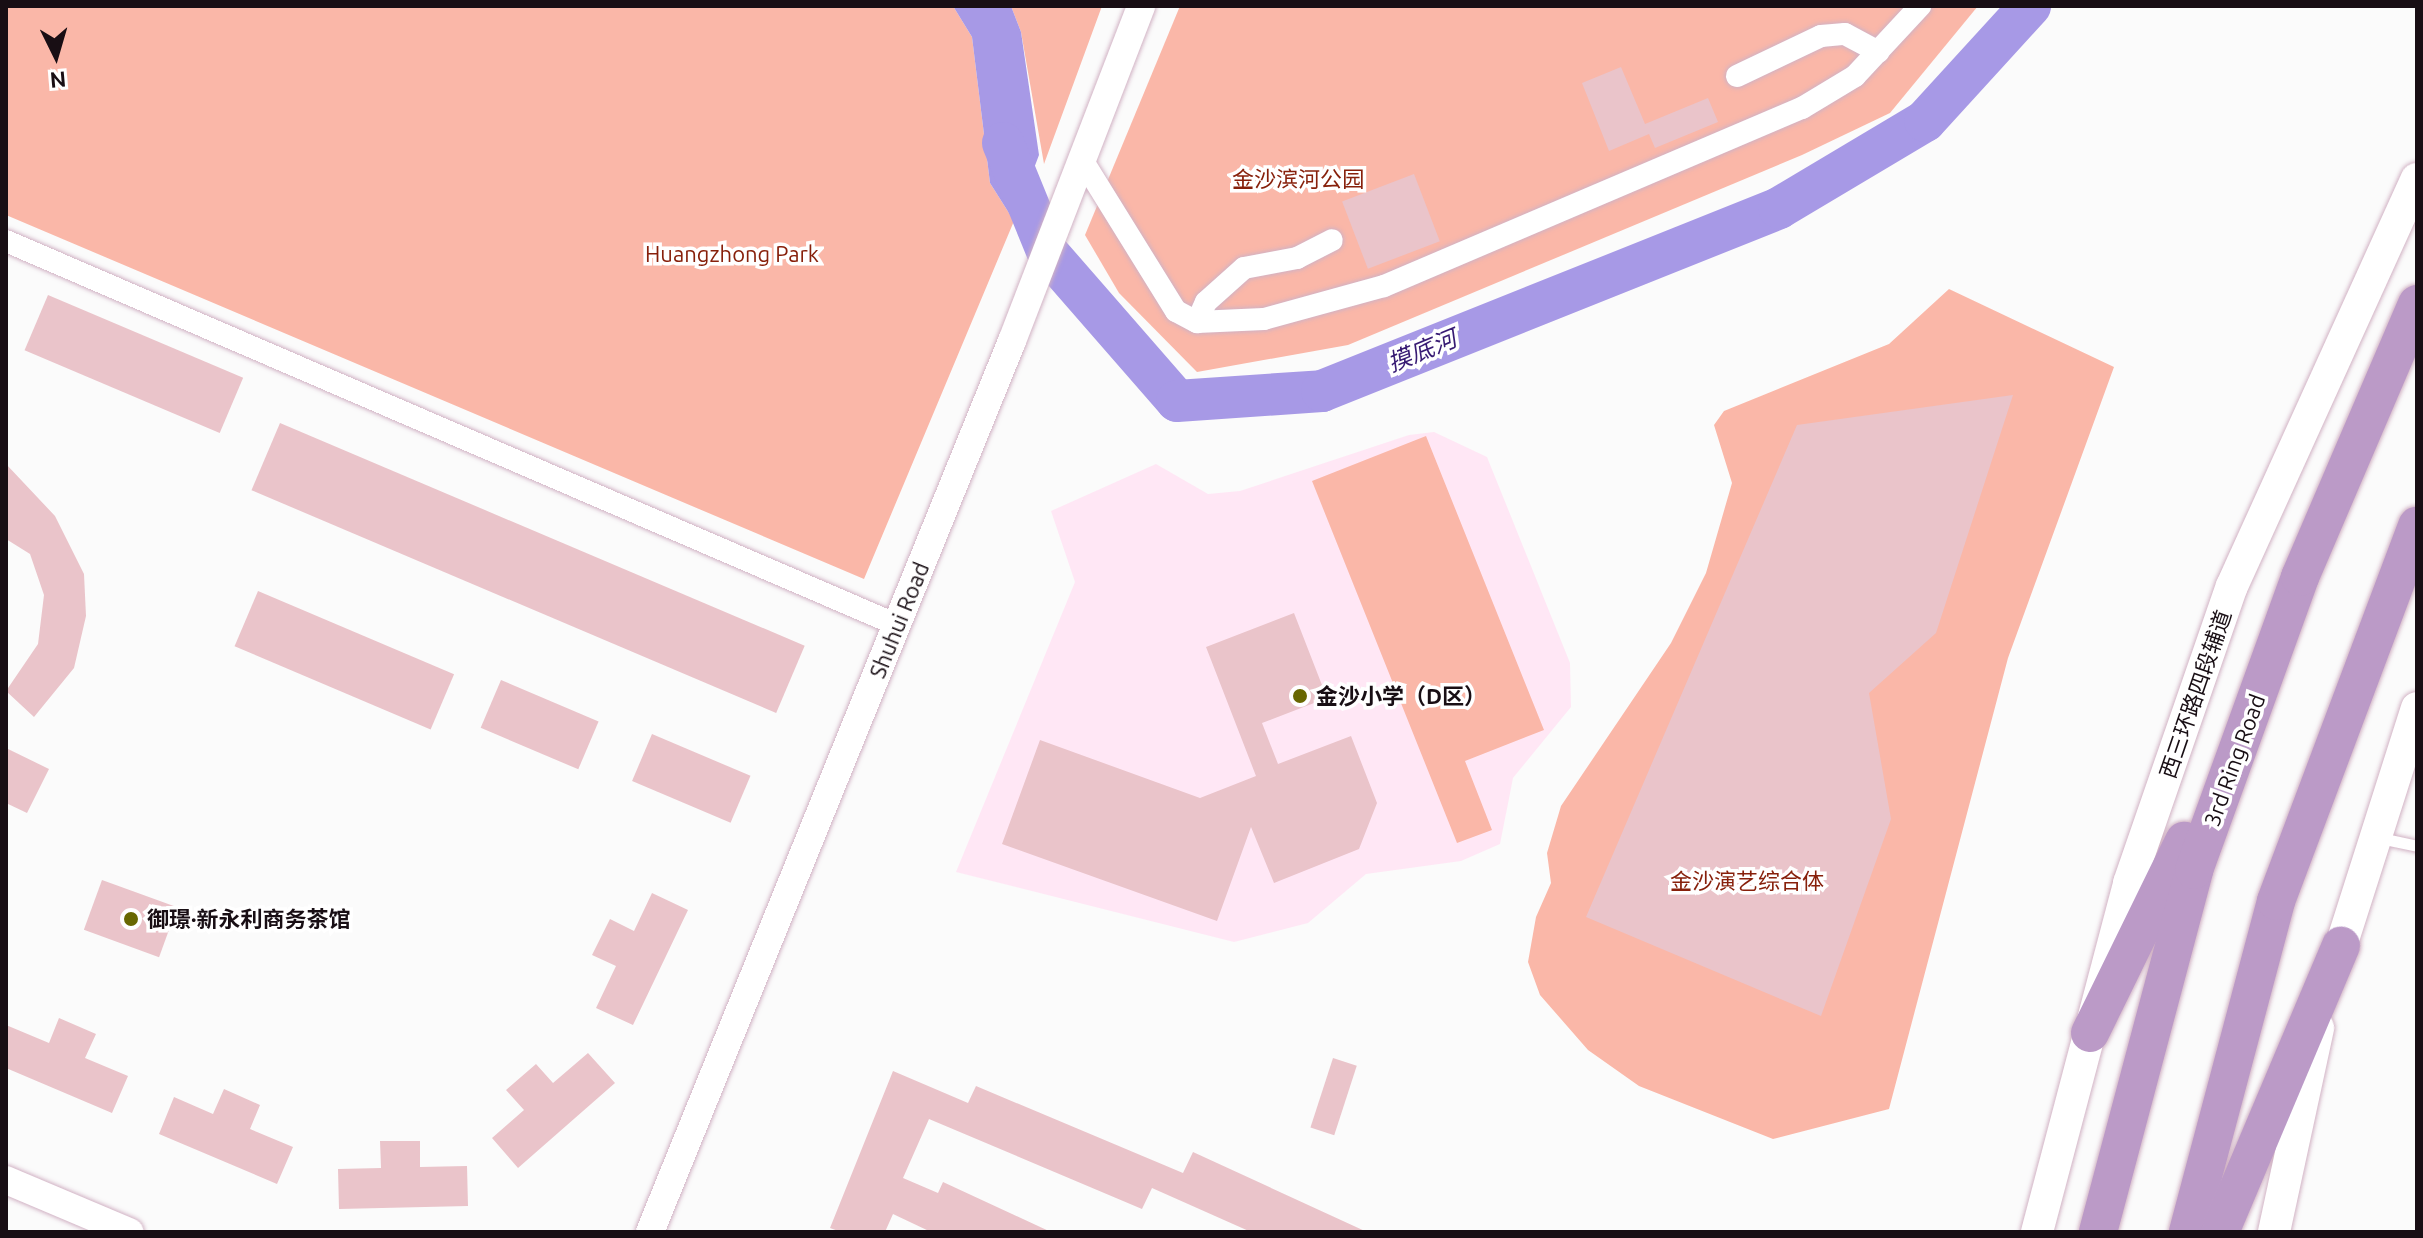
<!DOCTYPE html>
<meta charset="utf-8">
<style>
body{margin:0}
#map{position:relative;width:2423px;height:1238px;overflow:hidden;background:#fbfbfb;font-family:Ubuntu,"Noto Sans SC",sans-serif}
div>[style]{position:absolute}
.built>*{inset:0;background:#ffe7f5}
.green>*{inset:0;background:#fab7a8}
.water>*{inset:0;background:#a799e6}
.river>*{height:42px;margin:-21px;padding:0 21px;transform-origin:21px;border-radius:21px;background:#a799e6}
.building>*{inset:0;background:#eac4ca;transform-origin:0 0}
.roads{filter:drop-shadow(0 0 2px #d1b2c4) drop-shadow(0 0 2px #d1b2c4)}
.service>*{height:11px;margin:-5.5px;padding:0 5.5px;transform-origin:5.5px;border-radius:5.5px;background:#fff}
.minor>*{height:22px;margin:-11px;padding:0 11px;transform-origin:11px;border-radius:11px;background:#fff}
.tertiary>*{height:28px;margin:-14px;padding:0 14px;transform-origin:14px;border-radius:14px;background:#fff}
.secondary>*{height:32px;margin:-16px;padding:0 16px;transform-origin:16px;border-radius:16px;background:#fff}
.trunk>*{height:38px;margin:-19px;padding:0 19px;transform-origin:19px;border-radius:19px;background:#bb9ac7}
.dots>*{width:22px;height:22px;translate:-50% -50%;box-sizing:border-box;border:4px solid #fff;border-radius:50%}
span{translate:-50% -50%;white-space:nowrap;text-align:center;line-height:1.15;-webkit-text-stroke:7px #fff;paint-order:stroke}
.park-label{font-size:22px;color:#87200b}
.street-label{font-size:22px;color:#180e14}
.poi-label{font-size:22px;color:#180e14;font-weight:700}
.left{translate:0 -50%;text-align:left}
.water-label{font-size:24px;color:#371a73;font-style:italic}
.frame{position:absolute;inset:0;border:8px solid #180e14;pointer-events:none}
.north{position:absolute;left:16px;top:16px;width:80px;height:80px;-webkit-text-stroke:6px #fff;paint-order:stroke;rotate:175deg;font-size:22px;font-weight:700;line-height:32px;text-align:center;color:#180e14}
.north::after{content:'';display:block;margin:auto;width:28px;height:36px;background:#180e14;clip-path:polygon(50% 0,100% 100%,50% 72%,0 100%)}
</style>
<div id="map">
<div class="built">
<i style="clip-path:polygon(1434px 432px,1487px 457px,1570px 663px,1571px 707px,1513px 778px,1500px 844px,1461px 861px,1366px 874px,1308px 923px,1234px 942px,956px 872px,1075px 582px,1051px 511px,1156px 464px,1208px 494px,1240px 491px,1409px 435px)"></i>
</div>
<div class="green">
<i style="clip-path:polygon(6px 6px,953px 6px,972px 37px,990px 183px,1014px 221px,864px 579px,6px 215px)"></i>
<i style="clip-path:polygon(1011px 6px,1102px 6px,1044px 164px,1021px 32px)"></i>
<i style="clip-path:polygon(1180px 6px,1978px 6px,1890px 113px,1802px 155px,1348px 345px,1197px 372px,1119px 293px,1085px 235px)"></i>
<i style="clip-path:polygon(1949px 289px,2114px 367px,2008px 658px,1889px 1109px,1773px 1139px,1639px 1086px,1588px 1050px,1540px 995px,1528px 962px,1536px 917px,1551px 883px,1547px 853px,1561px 806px,1671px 643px,1706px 573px,1732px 483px,1714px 425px,1724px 411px,1889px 344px)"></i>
<i style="clip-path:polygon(1426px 436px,1544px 730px,1465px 761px,1492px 830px,1457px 843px,1312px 481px)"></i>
</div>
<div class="water">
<i style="clip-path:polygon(953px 6px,1011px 6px,1021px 32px,1039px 155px,1014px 221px,990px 183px,972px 37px)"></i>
</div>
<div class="river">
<i style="left:1003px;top:143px;width:119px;rotate:67.8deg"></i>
<i style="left:1048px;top:253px;width:196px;rotate:48.9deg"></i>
<i style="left:1177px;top:401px;width:145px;rotate:-3.9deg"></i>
<i style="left:1322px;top:391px;width:492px;rotate:-21.8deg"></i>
<i style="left:1779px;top:208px;width:170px;rotate:-30.8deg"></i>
<i style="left:1925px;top:121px;width:156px;rotate:-47.6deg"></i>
</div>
<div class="building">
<i style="clip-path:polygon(1621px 67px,1645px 124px,1708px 98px,1718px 122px,1655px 148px,1649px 134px,1609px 151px,1582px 83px)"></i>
<i style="left:1414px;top:174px;width:72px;height:77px;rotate:69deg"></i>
<i style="left:48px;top:295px;width:212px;height:60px;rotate:23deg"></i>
<i style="clip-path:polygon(2013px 395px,1936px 633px,1869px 693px,1891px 819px,1821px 1016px,1586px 917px,1797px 425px)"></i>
<i style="left:280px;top:423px;width:570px;height:73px;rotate:23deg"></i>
<i style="clip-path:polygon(6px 464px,55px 516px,84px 574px,86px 616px,74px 668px,34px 717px,6px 691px,38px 644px,44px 595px,30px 554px,6px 539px)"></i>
<i style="left:258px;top:591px;width:213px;height:60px;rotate:23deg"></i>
<i style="clip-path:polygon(1294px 613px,1327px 698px,1262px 723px,1278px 764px,1351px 736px,1377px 803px,1359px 849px,1274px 883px,1251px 827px,1217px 921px,1002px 844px,1040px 740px,1200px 798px,1256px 776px,1206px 647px)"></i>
<i style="left:501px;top:680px;width:106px;height:52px;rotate:23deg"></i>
<i style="left:652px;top:734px;width:107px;height:51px;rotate:23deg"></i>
<i style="clip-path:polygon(6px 748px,49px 769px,27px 813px,6px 803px)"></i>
<i style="left:102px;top:880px;width:80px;height:53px;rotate:20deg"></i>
<i style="clip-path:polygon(652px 893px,688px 910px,633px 1025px,596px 1008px,616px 966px,592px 955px,610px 919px,634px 931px)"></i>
<i style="clip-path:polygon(59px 1018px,96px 1034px,85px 1058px,128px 1076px,112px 1113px,6px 1068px,6px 1025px,49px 1043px)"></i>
<i style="clip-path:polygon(588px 1053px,615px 1083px,518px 1168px,492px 1138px,524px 1110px,506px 1090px,536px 1064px,553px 1083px)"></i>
<i style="left:1333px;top:1058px;width:25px;height:73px;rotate:18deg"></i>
<i style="clip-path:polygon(893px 1071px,968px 1103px,976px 1086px,1183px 1173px,1193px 1152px,1367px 1232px,1251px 1232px,1152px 1188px,1142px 1209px,929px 1119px,903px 1178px,938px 1193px,943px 1182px,1051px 1232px,931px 1232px,893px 1214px,885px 1232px,841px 1232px,830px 1228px)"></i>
<i style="clip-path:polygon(224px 1089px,260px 1105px,250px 1129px,293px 1147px,277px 1184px,159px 1134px,174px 1097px,213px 1114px)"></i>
<i style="clip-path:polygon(380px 1141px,420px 1141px,420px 1167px,467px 1166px,468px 1206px,339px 1209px,338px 1169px,381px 1168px)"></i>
</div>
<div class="roads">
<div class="service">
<i style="left:2380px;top:838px;width:38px;rotate:12deg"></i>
</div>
<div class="minor">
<i style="left:1737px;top:76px;width:93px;rotate:-25.5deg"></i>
<i style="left:1821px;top:36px;width:24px;rotate:-5deg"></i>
<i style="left:1845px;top:34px;width:38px;rotate:28deg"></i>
<i style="left:1081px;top:158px;width:180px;rotate:58.2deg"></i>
<i style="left:1176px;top:311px;width:24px;rotate:28deg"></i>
<i style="left:1197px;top:322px;width:67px;rotate:-2.6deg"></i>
<i style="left:1264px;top:319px;width:124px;rotate:-15.4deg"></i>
<i style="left:1384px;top:286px;width:454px;rotate:-23.1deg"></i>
<i style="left:1802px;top:108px;width:62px;rotate:-31.1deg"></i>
<i style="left:1855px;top:76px;width:96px;rotate:-47.1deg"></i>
<i style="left:6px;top:241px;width:970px;rotate:23.31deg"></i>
<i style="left:1197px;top:322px;width:22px;rotate:-66deg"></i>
<i style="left:1206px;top:302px;width:51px;rotate:-41.8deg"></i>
<i style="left:1244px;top:268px;width:54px;rotate:-10.7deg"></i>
<i style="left:1297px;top:258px;width:39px;rotate:-27deg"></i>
</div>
<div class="tertiary">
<i style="left:6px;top:1180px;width:134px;rotate:22.9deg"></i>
<i style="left:650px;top:1232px;width:962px;rotate:-67.89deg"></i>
<i style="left:1012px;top:341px;width:359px;rotate:-68.9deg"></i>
</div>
<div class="secondary">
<i style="left:2334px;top:968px;width:273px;rotate:-72.3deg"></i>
<i style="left:2037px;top:1232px;width:361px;rotate:-75.2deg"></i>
<i style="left:2129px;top:883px;width:314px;rotate:-70.9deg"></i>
<i style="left:2232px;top:586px;width:447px;rotate:-65.6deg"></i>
<i style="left:2274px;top:1232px;width:209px;rotate:-77.8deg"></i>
</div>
<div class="trunk">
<i style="left:2090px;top:1033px;width:214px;rotate:-63.9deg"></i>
<i style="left:2098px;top:1232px;width:375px;rotate:-75.1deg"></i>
<i style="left:2194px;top:870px;width:312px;rotate:-70.1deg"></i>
<i style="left:2300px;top:577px;width:297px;rotate:-66.8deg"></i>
<i style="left:2188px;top:1232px;width:342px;rotate:-75.1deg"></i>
<i style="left:2276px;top:901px;width:401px;rotate:-69.4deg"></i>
<i style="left:2220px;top:1232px;width:311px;rotate:-67.1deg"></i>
</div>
</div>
<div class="dots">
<i style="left:1300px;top:696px;background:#686701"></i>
<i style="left:131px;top:919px;background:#686701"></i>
</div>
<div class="park-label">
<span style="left:1298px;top:179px">金沙滨河公园</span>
<span style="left:732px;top:254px">Huangzhong Park</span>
<span style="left:1747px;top:881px">金沙演艺综合体</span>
</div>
<div class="street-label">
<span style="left:899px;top:620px;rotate:-68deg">Shuhui Road</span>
<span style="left:2195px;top:694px;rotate:-71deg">西三环路四段辅道</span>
<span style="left:2234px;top:760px;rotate:-70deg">3rd Ring Road</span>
</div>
<div class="poi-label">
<span class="left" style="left:1316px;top:696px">金沙小学（D区）</span>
<span class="left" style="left:147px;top:919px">御璟·新永利商务茶馆</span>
</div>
<div class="water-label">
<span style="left:1422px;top:351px;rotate:-22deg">摸底河</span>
</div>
<div class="frame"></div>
<div class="north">N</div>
</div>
